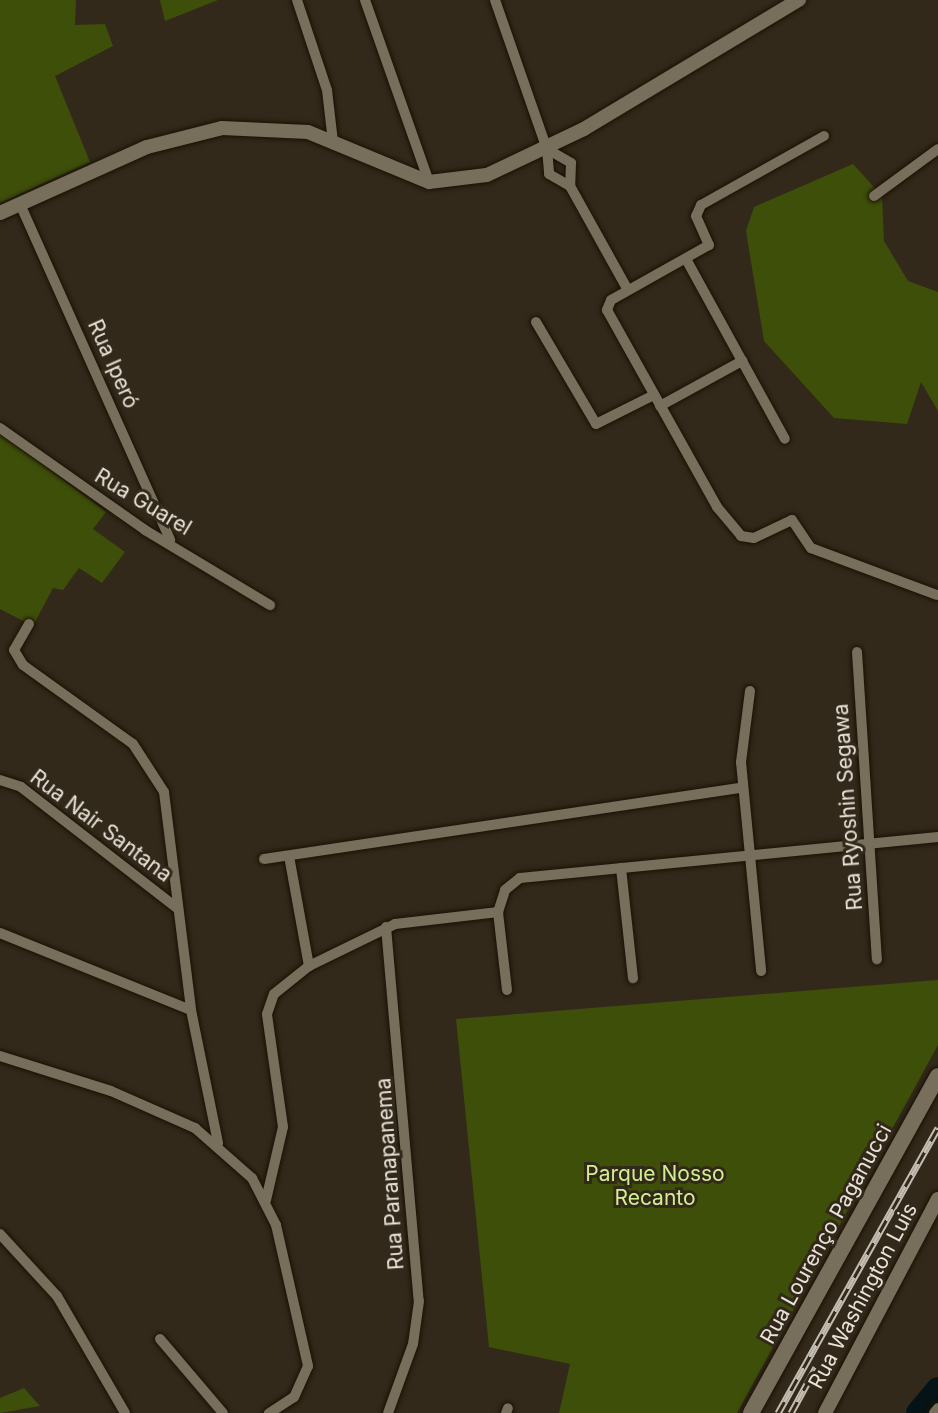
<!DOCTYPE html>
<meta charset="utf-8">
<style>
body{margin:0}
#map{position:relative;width:938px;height:1413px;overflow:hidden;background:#32291a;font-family:Inter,sans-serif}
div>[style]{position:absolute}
.green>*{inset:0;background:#3e4f0a}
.river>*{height:24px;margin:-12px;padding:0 12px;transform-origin:12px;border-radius:12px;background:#061316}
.roads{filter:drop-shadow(0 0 2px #1a1104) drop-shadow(0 0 2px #1a1104)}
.minor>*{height:10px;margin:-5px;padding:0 5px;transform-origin:5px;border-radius:5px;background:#786e5c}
.tertiary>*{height:14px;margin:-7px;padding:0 7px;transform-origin:7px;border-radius:7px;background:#786e5c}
.secondary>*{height:16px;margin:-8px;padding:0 8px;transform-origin:8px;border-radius:8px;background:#786e5c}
.rail>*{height:7px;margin-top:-3.5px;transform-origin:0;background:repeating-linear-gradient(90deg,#32291a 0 13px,#c4bdb2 0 26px);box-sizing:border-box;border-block:2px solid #c4bdb2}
span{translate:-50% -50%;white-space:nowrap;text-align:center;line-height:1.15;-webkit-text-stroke:6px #32291a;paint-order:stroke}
.street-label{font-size:21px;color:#e8e2d8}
.park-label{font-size:21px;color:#d0ef90}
</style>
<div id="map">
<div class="green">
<i style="clip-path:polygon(0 0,76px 0,75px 25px,105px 24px,113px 46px,55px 76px,90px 162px,0 203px)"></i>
<i style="clip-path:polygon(160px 0,218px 0,165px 21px)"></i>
<i style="clip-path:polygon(853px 164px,882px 196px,884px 241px,908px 281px,938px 292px,938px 411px,921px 382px,907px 424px,834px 418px,764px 341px,746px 231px,754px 207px)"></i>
<i style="clip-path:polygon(0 433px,106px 512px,93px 529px,125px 552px,102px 583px,79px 568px,63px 590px,53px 588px,33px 626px,0 609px)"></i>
<i style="clip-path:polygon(938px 980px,938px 1045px,737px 1413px,559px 1413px,570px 1364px,489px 1347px,456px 1019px)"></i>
<i style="clip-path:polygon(24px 1388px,40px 1406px,0 1413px,0 1398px)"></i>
</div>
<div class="river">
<i style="left:918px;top:1413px;width:31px;rotate:-50deg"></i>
</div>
<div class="roads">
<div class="minor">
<i style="left:297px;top:0;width:95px;rotate:71.6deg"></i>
<i style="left:327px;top:90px;width:52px;rotate:83.4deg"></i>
<i style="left:365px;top:0;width:193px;rotate:70.6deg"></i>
<i style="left:495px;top:0;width:158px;rotate:70.8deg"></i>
<i style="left:547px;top:149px;width:25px;rotate:85deg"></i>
<i style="left:549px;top:174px;width:24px;rotate:30deg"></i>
<i style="left:824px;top:136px;width:141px;rotate:150.7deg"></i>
<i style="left:701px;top:205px;width:12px;rotate:114deg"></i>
<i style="left:696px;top:216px;width:32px;rotate:66deg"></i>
<i style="left:709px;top:245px;width:112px;rotate:150.7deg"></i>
<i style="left:611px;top:300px;width:11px;rotate:112deg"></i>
<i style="left:607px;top:310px;width:226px;rotate:60.8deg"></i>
<i style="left:717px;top:507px;width:38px;rotate:50deg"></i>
<i style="left:741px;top:536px;width:13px;rotate:9deg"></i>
<i style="left:754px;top:538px;width:42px;rotate:-25.3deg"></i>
<i style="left:792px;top:520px;width:34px;rotate:56deg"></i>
<i style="left:811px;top:548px;width:134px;rotate:20.5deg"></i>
<i style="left:547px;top:149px;width:28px;rotate:30deg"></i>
<i style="left:571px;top:163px;width:23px;rotate:92deg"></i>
<i style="left:570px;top:186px;width:119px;rotate:60.9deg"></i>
<i style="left:874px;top:196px;width:79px;rotate:-36.3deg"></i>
<i style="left:20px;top:204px;width:368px;rotate:65.9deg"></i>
<i style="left:686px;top:259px;width:205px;rotate:61.2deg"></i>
<i style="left:536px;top:322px;width:118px;rotate:59.5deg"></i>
<i style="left:596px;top:424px;width:65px;rotate:-26.6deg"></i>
<i style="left:660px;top:406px;width:94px;rotate:-28.8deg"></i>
<i style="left:0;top:428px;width:177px;rotate:35.1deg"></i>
<i style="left:145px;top:530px;width:146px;rotate:31deg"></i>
<i style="left:29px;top:624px;width:30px;rotate:120deg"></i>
<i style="left:14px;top:650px;width:17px;rotate:59deg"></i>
<i style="left:23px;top:665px;width:135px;rotate:35.7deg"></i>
<i style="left:133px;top:744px;width:57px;rotate:57.1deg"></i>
<i style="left:164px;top:792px;width:220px;rotate:82.9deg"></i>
<i style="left:191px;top:1010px;width:136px;rotate:78.5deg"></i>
<i style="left:857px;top:652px;width:308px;rotate:86.3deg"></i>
<i style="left:750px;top:691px;width:72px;rotate:97.2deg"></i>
<i style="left:741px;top:762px;width:210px;rotate:84.5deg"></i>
<i style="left:0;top:780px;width:22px;rotate:18deg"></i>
<i style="left:21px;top:787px;width:197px;rotate:37.8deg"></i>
<i style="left:289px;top:856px;width:112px;rotate:79.7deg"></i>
<i style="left:264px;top:859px;width:484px;rotate:-8.5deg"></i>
<i style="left:621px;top:868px;width:111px;rotate:83.8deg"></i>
<i style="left:386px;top:927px;width:375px;rotate:85deg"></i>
<i style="left:419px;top:1301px;width:43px;rotate:97.9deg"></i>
<i style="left:413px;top:1344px;width:73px;rotate:109.9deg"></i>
<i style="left:0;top:933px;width:206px;rotate:22deg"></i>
<i style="left:507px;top:990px;width:79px;rotate:-96.6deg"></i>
<i style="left:498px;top:912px;width:23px;rotate:-72deg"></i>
<i style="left:505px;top:890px;width:19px;rotate:-39deg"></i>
<i style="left:520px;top:878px;width:420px;rotate:-5.6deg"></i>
<i style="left:0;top:1056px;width:116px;rotate:17.5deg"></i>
<i style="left:111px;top:1091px;width:92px;rotate:23.8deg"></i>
<i style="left:195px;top:1128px;width:76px;rotate:41.3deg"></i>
<i style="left:252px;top:1178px;width:53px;rotate:62.9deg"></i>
<i style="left:276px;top:1225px;width:145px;rotate:77.2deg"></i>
<i style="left:308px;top:1366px;width:34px;rotate:114deg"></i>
<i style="left:294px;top:1397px;width:30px;rotate:147deg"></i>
<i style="left:266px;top:1200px;width:75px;rotate:-76.9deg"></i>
<i style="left:283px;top:1127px;width:114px;rotate:-98.1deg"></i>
<i style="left:267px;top:1014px;width:21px;rotate:-71deg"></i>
<i style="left:274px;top:994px;width:45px;rotate:-38.7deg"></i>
<i style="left:309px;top:966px;width:96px;rotate:-26deg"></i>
<i style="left:395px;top:924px;width:104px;rotate:-6.6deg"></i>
<i style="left:0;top:1234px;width:84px;rotate:47.4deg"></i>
<i style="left:57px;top:1296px;width:135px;rotate:59.8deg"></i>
<i style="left:160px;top:1339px;width:97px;rotate:49.6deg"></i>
<i style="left:506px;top:1413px;width:5px;rotate:-68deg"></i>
<i style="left:934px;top:1413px;width:6px;rotate:-51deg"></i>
</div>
<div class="tertiary">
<i style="left:0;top:213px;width:161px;rotate:-24.2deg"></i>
<i style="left:147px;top:147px;width:77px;rotate:-14.2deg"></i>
<i style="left:222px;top:128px;width:86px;rotate:2.7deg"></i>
<i style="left:308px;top:132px;width:131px;rotate:22.5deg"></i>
<i style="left:429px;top:182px;width:58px;rotate:-6.9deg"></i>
<i style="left:487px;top:175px;width:107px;rotate:-25.4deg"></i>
<i style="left:584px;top:129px;width:251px;rotate:-31deg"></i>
<i style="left:825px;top:1413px;width:242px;rotate:-62.2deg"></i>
</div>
<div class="secondary">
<i style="left:751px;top:1413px;width:385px;rotate:-61deg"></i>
</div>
</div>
<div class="rail">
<i style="left:778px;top:1413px;width:327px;rotate:-60.7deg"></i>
<i style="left:791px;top:1413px;width:52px;rotate:-61.5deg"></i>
</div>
<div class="street-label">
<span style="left:113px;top:364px;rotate:66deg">Rua Iperó</span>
<span style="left:143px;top:502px;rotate:31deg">Rua Guarel</span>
<span style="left:848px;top:807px;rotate:-94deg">Rua Ryoshin Segawa</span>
<span style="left:101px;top:826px;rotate:37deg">Rua Nair Santana</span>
<span style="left:390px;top:1174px;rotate:-94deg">Rua Paranapanema</span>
<span style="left:826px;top:1234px;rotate:-61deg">Rua Lourenço Paganucci</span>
<span style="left:863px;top:1296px;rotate:-62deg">Rua Washington Luis</span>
</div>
<div class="park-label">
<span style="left:655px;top:1186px">Parque Nosso<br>Recanto</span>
</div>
</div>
